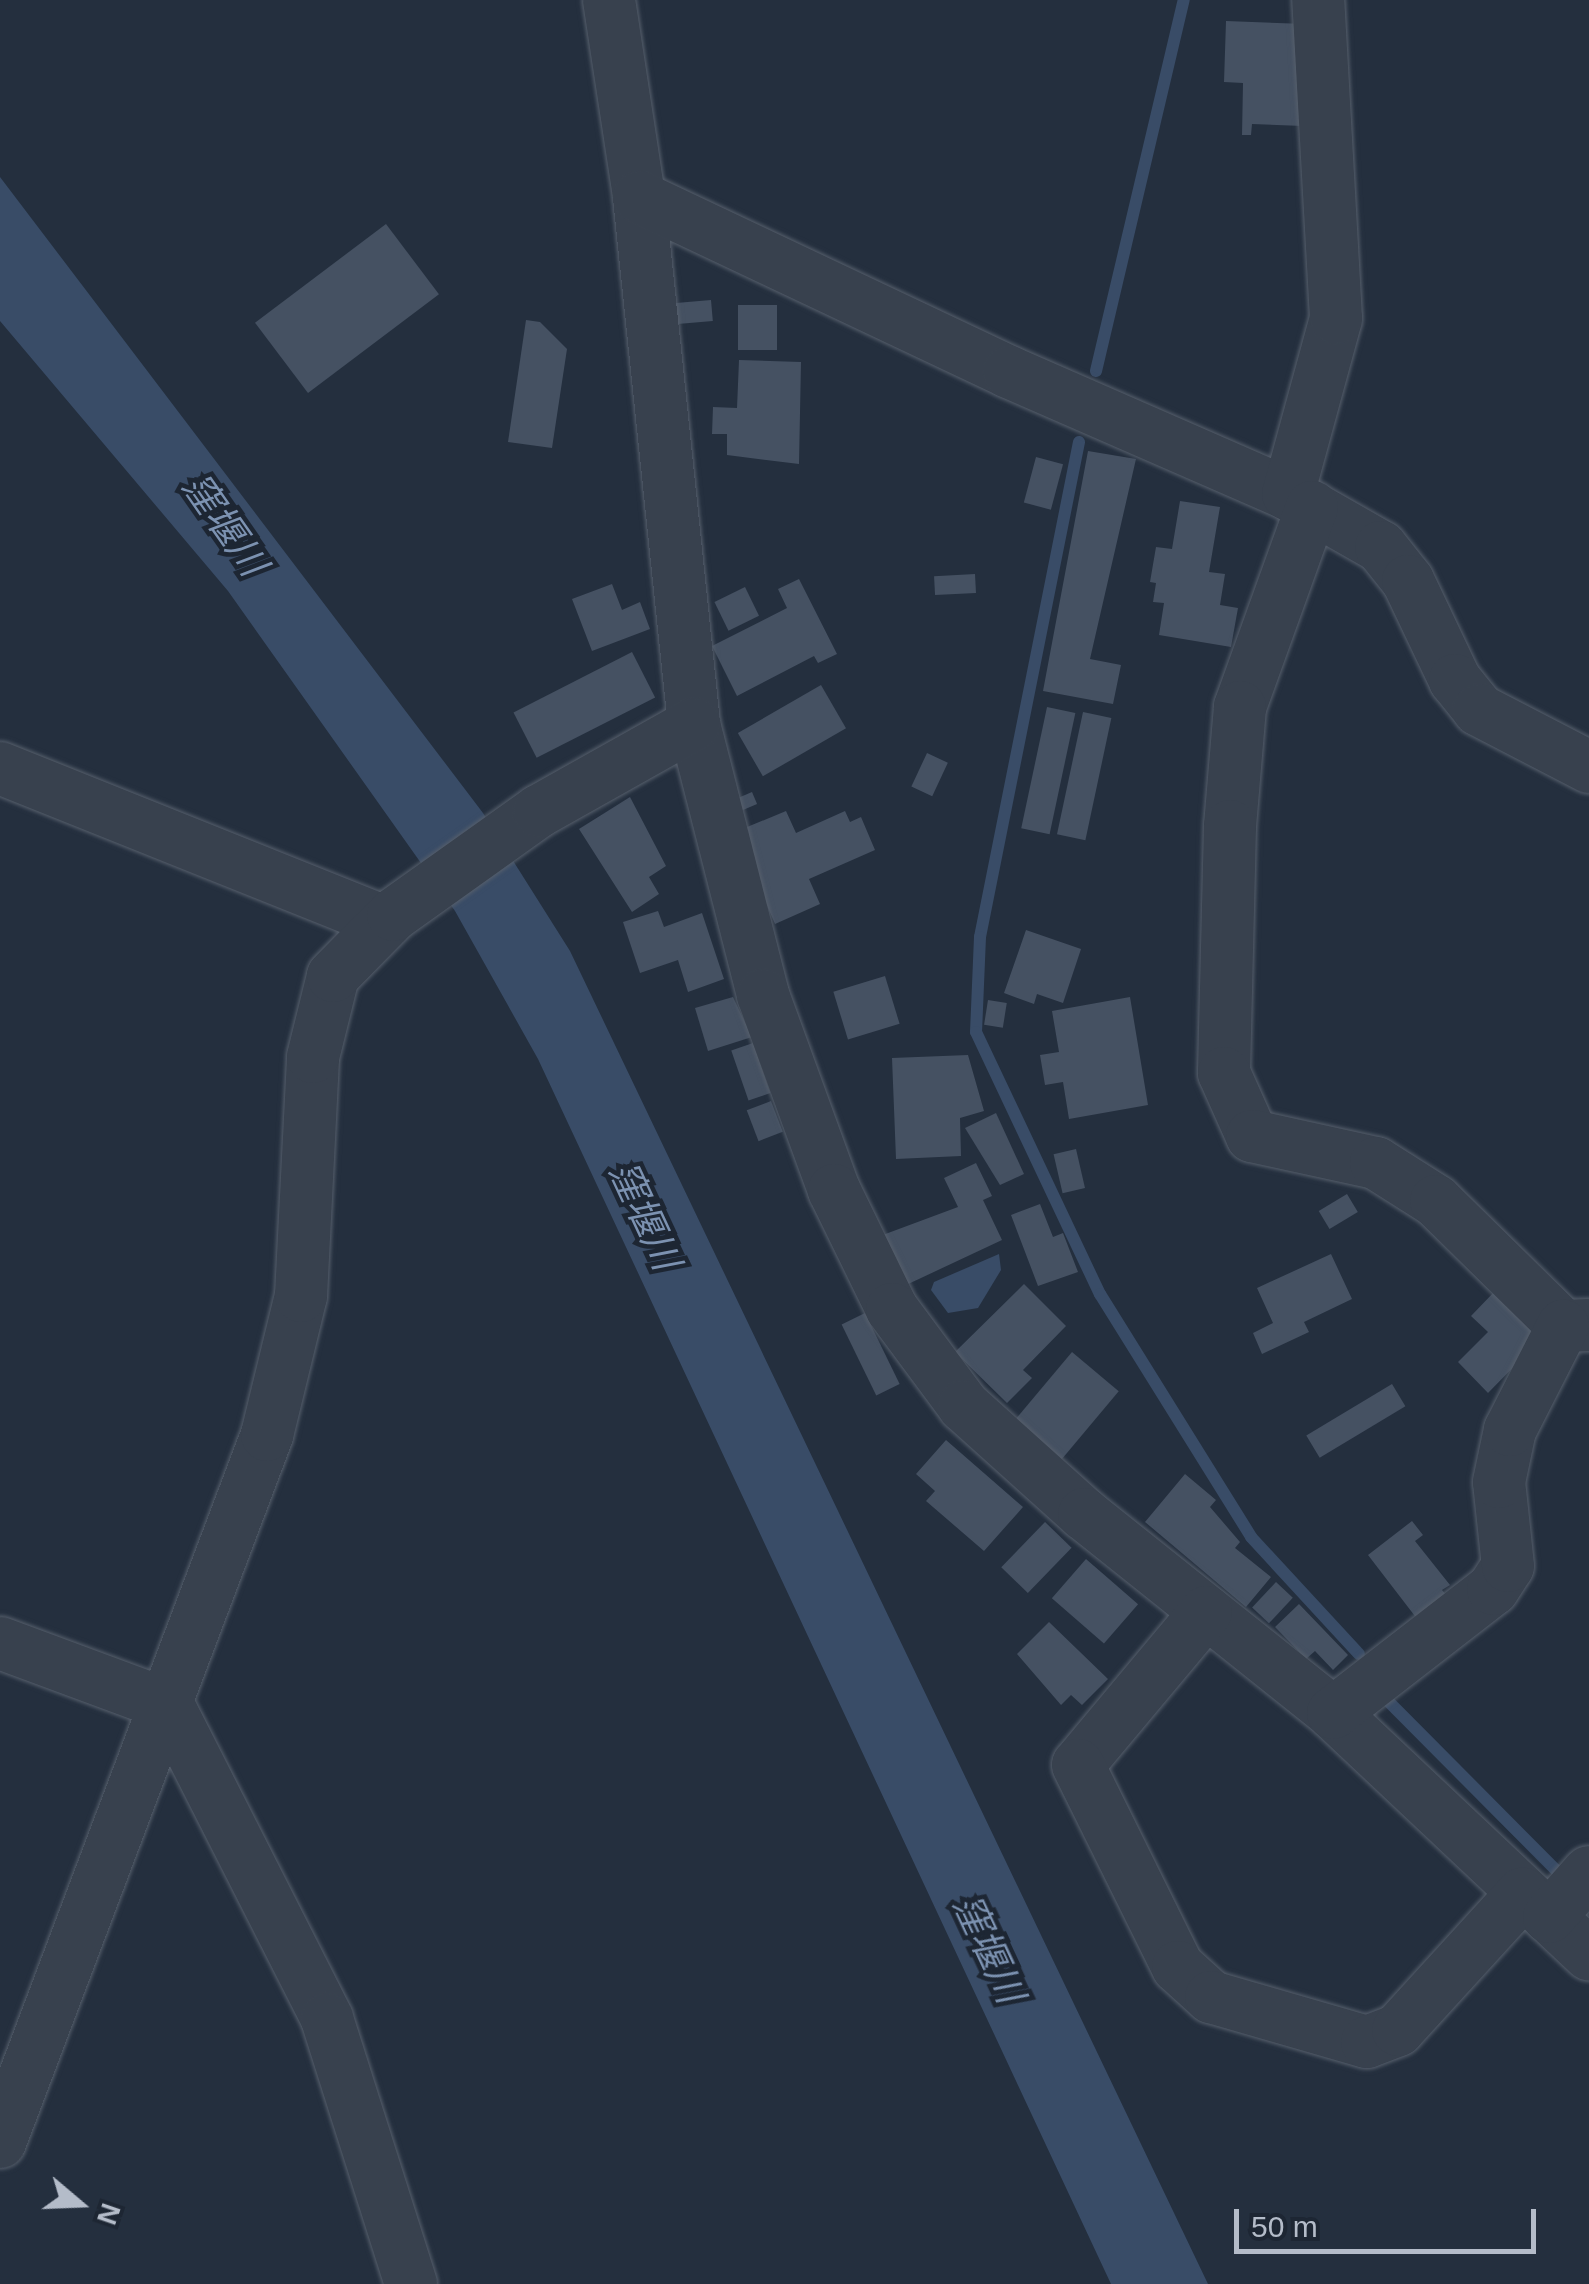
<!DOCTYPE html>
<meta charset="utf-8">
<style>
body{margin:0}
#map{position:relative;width:1589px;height:2284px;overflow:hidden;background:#242f3e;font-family:Helvetica,"Noto Sans JP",sans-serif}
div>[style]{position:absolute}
.water>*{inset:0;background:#394c67}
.stream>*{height:12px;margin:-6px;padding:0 6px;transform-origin:6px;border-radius:6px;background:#394c67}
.building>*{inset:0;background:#455162;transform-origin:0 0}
.roads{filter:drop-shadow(0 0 2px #565f6c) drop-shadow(0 0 2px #565f6c)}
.minor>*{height:52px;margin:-26px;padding:0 26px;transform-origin:26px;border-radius:26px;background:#38414e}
span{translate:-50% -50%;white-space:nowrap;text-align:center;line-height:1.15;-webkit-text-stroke:9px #1d2633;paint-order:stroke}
.water-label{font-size:38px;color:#7c92b1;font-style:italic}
.north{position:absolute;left:30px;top:2154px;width:100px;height:100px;-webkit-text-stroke:8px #1d2633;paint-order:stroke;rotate:109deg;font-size:28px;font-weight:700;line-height:40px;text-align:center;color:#b4bcc9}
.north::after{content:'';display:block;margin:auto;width:35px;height:45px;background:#b4bcc9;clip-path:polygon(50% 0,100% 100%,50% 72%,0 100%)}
.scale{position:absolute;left:1234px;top:2209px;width:302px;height:45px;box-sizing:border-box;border:5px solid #b4bcc9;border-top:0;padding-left:12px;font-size:30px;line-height:35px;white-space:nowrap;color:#b4bcc9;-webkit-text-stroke:8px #1d2633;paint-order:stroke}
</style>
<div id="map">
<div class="water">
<i style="clip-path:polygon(0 177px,483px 813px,570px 951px,1208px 2284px,1111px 2284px,538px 1059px,455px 911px,228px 591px,0 321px)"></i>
<i style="clip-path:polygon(999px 1254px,1001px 1270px,978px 1308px,948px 1313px,931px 1290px,934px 1282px)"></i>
</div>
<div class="stream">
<i style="left:1096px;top:371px;width:381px;rotate:-76.7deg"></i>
<i style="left:1079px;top:442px;width:505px;rotate:101.31deg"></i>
<i style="left:980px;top:937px;width:95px;rotate:92.4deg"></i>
<i style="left:976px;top:1032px;width:290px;rotate:64.7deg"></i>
<i style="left:1100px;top:1294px;width:286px;rotate:58.1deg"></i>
<i style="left:1251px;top:1537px;width:159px;rotate:47.3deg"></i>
<i style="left:1387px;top:1700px;width:252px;rotate:45.2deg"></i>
</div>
<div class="building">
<i style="clip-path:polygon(1226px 21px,1306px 24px,1303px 126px,1252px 124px,1251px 135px,1242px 135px,1243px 83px,1224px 82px)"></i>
<i style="left:386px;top:224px;width:88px;height:164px;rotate:53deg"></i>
<i style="left:711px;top:300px;width:21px;height:44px;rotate:85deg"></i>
<i style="left:738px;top:305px;width:39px;height:45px"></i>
<i style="clip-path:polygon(526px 320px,540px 322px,567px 349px,552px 448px,508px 442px)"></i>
<i style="clip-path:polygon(739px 360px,801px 362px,799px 464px,727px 455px,727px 434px,712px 434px,713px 407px,737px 408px)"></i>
<i style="clip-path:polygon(1088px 451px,1136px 459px,1090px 659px,1121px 665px,1113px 704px,1043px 691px)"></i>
<i style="left:1036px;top:457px;width:28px;height:47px;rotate:15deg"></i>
<i style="clip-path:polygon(1180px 501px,1220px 507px,1209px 572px,1225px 574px,1220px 605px,1238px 608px,1231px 647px,1159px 635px,1164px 603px,1153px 602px,1156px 583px,1150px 582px,1156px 547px,1172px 549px)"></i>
<i style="left:975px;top:574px;width:19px;height:41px;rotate:87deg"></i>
<i style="clip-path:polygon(799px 579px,837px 654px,818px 663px,814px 656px,737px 696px,712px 646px,787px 608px,778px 589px)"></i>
<i style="clip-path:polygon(612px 584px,622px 610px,640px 602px,650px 629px,592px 651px,572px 599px)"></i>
<i style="left:745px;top:587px;width:32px;height:34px;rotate:64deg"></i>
<i style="left:632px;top:652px;width:51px;height:133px;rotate:63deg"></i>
<i style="left:821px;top:685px;width:50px;height:96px;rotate:60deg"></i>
<i style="left:1047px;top:707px;width:29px;height:124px;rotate:12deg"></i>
<i style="left:1083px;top:712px;width:29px;height:125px;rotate:12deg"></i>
<i style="left:927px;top:753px;width:23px;height:37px;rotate:25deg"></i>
<i style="left:752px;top:792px;width:13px;height:23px;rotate:67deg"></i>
<i style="clip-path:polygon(630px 797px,666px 866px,649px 877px,659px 894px,632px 912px,579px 829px)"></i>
<i style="clip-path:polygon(786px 811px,796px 833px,845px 811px,850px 822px,861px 817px,875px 850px,809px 879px,820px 904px,775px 924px,735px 832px)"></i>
<i style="clip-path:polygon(658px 911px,664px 927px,702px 913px,724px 979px,688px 992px,678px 960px,640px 973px,623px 922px)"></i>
<i style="clip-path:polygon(1026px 930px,1081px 949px,1063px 1003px,1037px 994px,1034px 1004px,1004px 993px)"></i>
<i style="left:885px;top:976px;width:50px;height:54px;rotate:73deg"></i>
<i style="clip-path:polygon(733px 997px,752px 1037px,708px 1051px,695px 1008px)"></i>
<i style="clip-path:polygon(1130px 997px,1148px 1105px,1069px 1119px,1063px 1082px,1045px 1085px,1040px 1055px,1059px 1052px,1052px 1011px)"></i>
<i style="left:988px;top:1000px;width:19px;height:25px;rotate:9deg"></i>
<i style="left:753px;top:1043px;width:53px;height:23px;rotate:71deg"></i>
<i style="clip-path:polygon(968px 1055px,984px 1111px,960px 1118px,961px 1156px,896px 1159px,892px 1058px)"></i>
<i style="left:771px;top:1101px;width:33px;height:26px;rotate:69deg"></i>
<i style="clip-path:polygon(996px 1113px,1024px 1174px,1000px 1185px,965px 1128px)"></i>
<i style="left:1076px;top:1149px;width:40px;height:23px;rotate:77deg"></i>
<i style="clip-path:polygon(976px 1163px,992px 1196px,983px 1200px,1002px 1240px,904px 1286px,880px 1236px,958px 1207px,944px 1178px)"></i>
<i style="left:1347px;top:1194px;width:21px;height:33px;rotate:59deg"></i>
<i style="clip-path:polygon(1040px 1204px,1053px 1237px,1063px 1233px,1078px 1272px,1038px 1286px,1011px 1215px)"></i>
<i style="clip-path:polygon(1331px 1254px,1352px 1299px,1304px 1322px,1309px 1332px,1262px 1354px,1253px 1333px,1273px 1323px,1257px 1288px)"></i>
<i style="clip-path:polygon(1024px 1284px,1066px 1326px,1023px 1370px,1032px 1378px,1007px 1403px,955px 1352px)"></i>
<i style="clip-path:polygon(1495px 1291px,1542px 1338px,1488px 1393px,1458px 1362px,1488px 1332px,1471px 1316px)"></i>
<i style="left:865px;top:1313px;width:79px;height:26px;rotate:64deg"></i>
<i style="left:1072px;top:1352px;width:61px;height:89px;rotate:40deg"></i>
<i style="left:1392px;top:1384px;width:26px;height:100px;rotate:59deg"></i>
<i style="clip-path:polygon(946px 1440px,1023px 1507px,984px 1551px,926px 1501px,935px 1491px,916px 1474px)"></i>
<i style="clip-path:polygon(1185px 1474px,1216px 1500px,1210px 1507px,1240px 1542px,1235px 1548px,1271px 1577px,1246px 1607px,1145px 1522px)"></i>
<i style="clip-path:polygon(1412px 1521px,1423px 1535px,1415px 1541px,1450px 1585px,1442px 1590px,1451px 1601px,1421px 1624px,1368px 1555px)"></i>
<i style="left:1045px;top:1522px;width:37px;height:63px;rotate:44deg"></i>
<i style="left:1086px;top:1559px;width:69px;height:52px;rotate:41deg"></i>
<i style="left:1276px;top:1582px;width:23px;height:35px;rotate:43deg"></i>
<i style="clip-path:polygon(1299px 1604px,1348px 1655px,1333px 1670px,1315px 1651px,1306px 1659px,1275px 1627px)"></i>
<i style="clip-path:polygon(1049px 1622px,1108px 1679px,1082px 1705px,1071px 1695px,1061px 1705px,1017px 1654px)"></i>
</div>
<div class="roads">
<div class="minor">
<i style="left:609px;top:0;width:199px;rotate:81.3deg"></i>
<i style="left:639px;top:197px;width:530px;rotate:84.04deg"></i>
<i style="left:694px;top:724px;width:280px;rotate:75.7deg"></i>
<i style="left:763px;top:995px;width:208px;rotate:70deg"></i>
<i style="left:834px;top:1190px;width:132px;rotate:64deg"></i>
<i style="left:892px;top:1309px;width:121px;rotate:53.4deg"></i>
<i style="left:964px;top:1406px;width:161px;rotate:42deg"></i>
<i style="left:1084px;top:1514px;width:319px;rotate:38.6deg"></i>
<i style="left:1333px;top:1713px;width:352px;rotate:43.3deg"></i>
<i style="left:639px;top:197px;width:409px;rotate:25.3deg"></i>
<i style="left:1009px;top:372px;width:305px;rotate:23.6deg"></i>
<i style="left:1288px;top:494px;width:107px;rotate:29.7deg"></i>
<i style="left:1381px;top:547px;width:43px;rotate:51.5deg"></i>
<i style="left:1408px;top:581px;width:110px;rotate:64.6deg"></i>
<i style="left:1455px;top:680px;width:38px;rotate:51deg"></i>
<i style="left:1479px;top:710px;width:124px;rotate:27.4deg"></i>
<i style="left:1288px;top:494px;width:182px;rotate:-74.7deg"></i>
<i style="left:1336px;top:318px;width:319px;rotate:-93.2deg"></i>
<i style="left:1312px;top:507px;width:213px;rotate:109.8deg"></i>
<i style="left:1240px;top:707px;width:119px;rotate:94.8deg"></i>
<i style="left:1230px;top:826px;width:247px;rotate:91.4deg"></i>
<i style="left:1224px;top:1073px;width:69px;rotate:66deg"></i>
<i style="left:1252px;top:1136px;width:127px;rotate:12.3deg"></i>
<i style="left:1376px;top:1163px;width:71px;rotate:32.3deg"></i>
<i style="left:1436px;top:1201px;width:178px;rotate:44.5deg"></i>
<i style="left:1563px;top:1326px;width:26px;rotate:-2deg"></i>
<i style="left:0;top:768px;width:415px;rotate:21.8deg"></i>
<i style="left:1206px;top:1612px;width:199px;rotate:129.9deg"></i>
<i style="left:1078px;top:1765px;width:225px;rotate:63.7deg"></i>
<i style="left:1178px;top:1967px;width:45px;rotate:42.3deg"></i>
<i style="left:1211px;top:1997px;width:162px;rotate:16.1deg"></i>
<i style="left:1367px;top:2042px;width:33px;rotate:-21deg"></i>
<i style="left:1398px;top:2030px;width:185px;rotate:-47.6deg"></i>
<i style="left:0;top:1643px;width:179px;rotate:20.3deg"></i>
<i style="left:168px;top:1705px;width:352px;rotate:63.1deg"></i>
<i style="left:327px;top:2019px;width:278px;rotate:72.4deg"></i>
<i style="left:1333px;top:1713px;width:202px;rotate:-37.8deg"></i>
<i style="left:1493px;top:1589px;width:27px;rotate:-57deg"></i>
<i style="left:1508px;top:1566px;width:84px;rotate:-96.1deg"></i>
<i style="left:1499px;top:1482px;width:53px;rotate:-78.1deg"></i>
<i style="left:1510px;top:1430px;width:117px;rotate:-63deg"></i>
<i style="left:1549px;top:1917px;width:60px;rotate:-48.4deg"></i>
<i style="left:0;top:2142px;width:756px;rotate:-69.31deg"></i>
<i style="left:267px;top:1435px;width:143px;rotate:-76.3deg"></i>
<i style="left:301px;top:1296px;width:239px;rotate:-87.1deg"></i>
<i style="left:313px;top:1057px;width:83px;rotate:-76.1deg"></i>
<i style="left:333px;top:976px;width:86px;rotate:-45.5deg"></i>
<i style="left:393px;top:915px;width:179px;rotate:-35.5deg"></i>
<i style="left:539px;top:811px;width:178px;rotate:-29.3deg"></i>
</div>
</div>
<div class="water-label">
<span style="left:224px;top:525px;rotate:55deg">窪堰川</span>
<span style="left:644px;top:1216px;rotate:65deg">窪堰川</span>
<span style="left:988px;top:1949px;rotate:65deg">窪堰川</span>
</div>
<div class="north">N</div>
<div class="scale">50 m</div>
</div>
